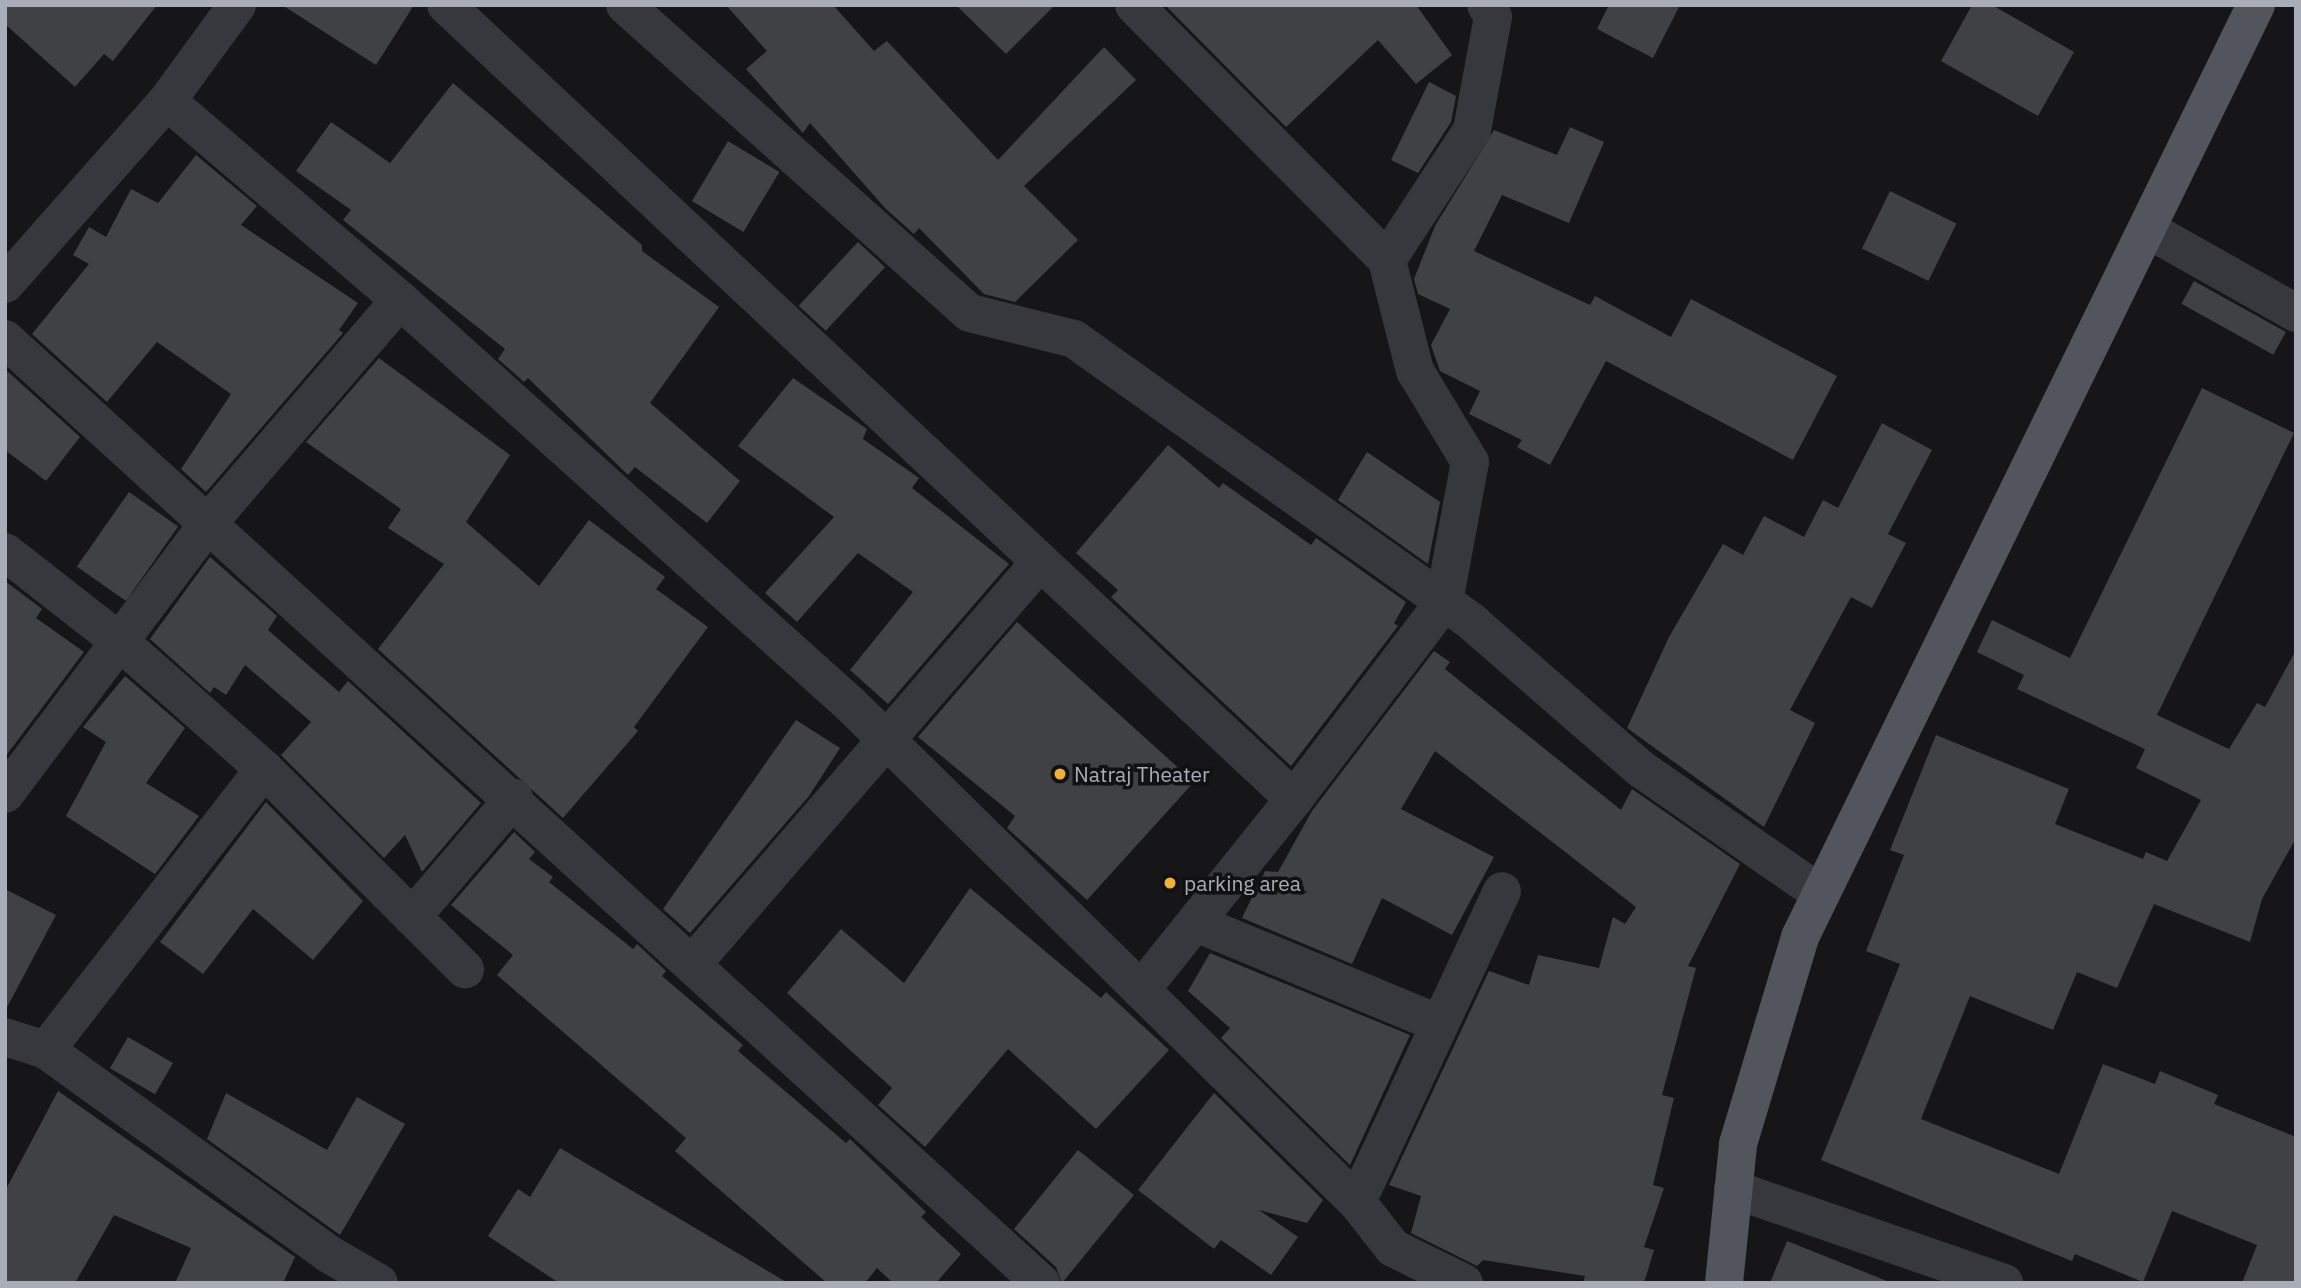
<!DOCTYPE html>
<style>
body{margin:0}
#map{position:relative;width:2301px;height:1288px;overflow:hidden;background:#161618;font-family:"IBM Plex Sans",sans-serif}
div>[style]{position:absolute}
.building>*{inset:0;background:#404145;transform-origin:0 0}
.minor>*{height:38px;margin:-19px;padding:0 19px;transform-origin:19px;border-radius:19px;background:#37383d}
.major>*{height:38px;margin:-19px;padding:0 19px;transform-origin:19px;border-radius:19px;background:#53555c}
.dots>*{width:19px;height:19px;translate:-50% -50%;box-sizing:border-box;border:4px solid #111113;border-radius:50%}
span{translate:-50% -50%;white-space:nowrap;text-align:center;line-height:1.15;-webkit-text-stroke:7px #111113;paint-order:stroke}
.poi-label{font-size:21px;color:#a8adb8}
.left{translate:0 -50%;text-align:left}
.frame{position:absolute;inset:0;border:7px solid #a8adb8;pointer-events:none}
</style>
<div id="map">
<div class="building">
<i style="clip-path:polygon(5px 5px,157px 5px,113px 61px,104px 54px,75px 87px,5px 24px)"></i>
<i style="clip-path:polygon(282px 5px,414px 5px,376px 65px)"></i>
<i style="clip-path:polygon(726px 5px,833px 5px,874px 51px,887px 41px,998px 160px,1104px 47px,1136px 80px,1024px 186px,1078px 240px,1015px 302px,984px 294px,919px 228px,914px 234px,886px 209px,810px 123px,803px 133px,746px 69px,767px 51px)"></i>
<i style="clip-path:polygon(956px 5px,1055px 5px,1006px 54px)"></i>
<i style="clip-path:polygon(1165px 5px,1416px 5px,1452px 55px,1416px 84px,1378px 40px,1286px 127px)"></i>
<i style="clip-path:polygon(1609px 5px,1680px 5px,1653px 58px,1597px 29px)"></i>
<i style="clip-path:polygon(1972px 5px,1992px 5px,2074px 52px,2038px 116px,1941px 61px)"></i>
<i style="clip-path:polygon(1429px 82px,1456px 96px,1451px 122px,1418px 173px,1391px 160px)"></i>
<i style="clip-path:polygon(453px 83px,642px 245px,642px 251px,719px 307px,650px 403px,740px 481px,707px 523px,635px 467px,628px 475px,528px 378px,524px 382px,498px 359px,505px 349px,343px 220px,351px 210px,296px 171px,331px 122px,390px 163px)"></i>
<i style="clip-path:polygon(1570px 127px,1604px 142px,1569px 223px,1502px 195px,1474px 251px,1590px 305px,1595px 296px,1671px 337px,1691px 299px,1837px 376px,1793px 460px,1606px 361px,1550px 465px,1517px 447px,1522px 440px,1469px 414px,1480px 391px,1440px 371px,1431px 345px,1450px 309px,1418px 294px,1414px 279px,1435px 226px,1494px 130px,1557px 155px)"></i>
<i style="left:728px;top:141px;width:60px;height:70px;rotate:31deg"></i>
<i style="clip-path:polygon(196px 155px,257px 206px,241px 225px,358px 303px,339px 330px,343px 333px,206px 492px,181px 469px,231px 394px,157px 342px,107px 402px,32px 334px,89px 264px,73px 255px,89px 227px,106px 237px,131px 189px,158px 203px)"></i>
<i style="left:1890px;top:191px;width:74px;height:64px;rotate:26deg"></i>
<i style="left:858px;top:242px;width:37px;height:87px;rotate:43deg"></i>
<i style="left:2194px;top:281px;width:105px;height:26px;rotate:29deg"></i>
<i style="clip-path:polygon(379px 358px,510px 455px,466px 522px,539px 586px,589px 520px,665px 577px,656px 589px,708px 627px,634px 727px,638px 731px,563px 818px,378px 649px,444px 564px,388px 528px,401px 509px,306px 442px)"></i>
<i style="clip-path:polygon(5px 369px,80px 437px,46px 481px,5px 450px)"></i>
<i style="clip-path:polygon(793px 378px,867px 429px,863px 439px,919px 478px,912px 488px,1009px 564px,888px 704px,850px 670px,913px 592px,858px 553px,797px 622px,765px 593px,834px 517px,738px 446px)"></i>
<i style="clip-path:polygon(2202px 388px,2294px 433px,2157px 715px,2229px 749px,2257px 703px,2265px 707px,2296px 650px,2296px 838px,2262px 899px,2250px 942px,2154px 904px,2117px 988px,2077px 972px,2053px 1030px,1970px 996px,1921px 1119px,2059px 1174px,2103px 1064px,2155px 1084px,2160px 1071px,2218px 1095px,2214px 1104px,2296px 1137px,2296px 1283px,2242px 1283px,2257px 1245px,2172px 1211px,2143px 1282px,2075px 1254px,2072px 1261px,1821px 1160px,1900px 964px,1866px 951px,1904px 855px,1890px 850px,1936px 735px,2069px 789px,2055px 824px,2143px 859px,2146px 852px,2167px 861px,2201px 800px,2136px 768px,2145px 749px,2017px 689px,2024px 675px,1977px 652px,1992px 620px,2070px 658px)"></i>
<i style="clip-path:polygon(1882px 423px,1932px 450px,1888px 534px,1906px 543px,1872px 608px,1851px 597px,1790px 710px,1815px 723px,1764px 827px,1627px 728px,1669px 637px,1723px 544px,1743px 555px,1764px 516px,1804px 537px,1823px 500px,1838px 508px)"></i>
<i style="clip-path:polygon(1168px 445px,1219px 488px,1223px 483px,1311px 545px,1316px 538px,1406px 602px,1394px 623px,1398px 626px,1291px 766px,1111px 597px,1118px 590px,1076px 553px)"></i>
<i style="clip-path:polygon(1367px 452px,1440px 502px,1428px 564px,1338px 500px)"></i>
<i style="left:129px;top:492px;width:60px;height:91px;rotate:35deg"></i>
<i style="clip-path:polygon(210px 557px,277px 616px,268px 630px,339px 692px,348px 681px,481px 803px,422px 872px,405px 835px,384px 858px,281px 755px,311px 722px,245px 665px,226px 695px,214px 687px,210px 693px,150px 639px)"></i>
<i style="clip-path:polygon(5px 581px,42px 609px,36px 618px,84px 652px,5px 757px)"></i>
<i style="clip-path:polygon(1017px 622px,1194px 782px,1087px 900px,1007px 828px,1015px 816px,918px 737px)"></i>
<i style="clip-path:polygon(1434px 651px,1450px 662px,1445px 669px,1621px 810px,1632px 789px,1740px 864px,1688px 966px,1696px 968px,1662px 1095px,1674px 1098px,1653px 1185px,1664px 1188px,1644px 1247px,1654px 1250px,1644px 1283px,1583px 1283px,1585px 1276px,1483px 1260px,1477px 1266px,1411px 1233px,1421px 1196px,1389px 1185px,1489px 971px,1529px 985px,1538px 955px,1599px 968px,1613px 917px,1625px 924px,1636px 907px,1435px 751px,1401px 809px,1494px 857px,1452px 935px,1382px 898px,1352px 964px,1242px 918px,1265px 871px,1278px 872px,1312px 811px)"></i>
<i style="clip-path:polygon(125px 676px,185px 728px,146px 783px,199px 816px,155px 874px,66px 816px,106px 742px,83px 727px)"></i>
<i style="clip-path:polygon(796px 720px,840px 748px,809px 796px,690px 933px,663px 909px)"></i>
<i style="clip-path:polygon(266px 802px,363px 901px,313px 960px,253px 909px,203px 974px,160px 942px)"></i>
<i style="clip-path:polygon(514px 832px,535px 852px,529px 859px,553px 877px,549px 882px,633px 949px,637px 944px,666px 971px,662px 976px,743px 1045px,738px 1051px,846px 1143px,850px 1139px,926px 1212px,921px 1217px,961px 1254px,936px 1283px,893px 1283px,877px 1268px,865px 1283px,827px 1283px,675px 1151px,686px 1138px,497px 975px,513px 955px,451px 905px)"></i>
<i style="clip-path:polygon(970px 888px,1101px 998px,1106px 992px,1169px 1050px,1096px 1129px,1008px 1049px,925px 1147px,878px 1105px,892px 1088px,787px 993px,841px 929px,904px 983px)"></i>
<i style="clip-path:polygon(5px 889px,56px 915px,5px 1011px)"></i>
<i style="clip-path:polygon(1210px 953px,1410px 1035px,1350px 1165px,1221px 1038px,1230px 1028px,1188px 991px)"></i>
<i style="left:128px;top:1037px;width:52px;height:36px;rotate:30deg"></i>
<i style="clip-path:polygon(58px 1091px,295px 1257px,283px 1283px,175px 1283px,191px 1248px,114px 1215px,75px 1283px,5px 1283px,5px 1191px)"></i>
<i style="clip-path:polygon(226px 1093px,327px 1150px,357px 1097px,405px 1124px,340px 1235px,207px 1139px)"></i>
<i style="clip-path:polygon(1214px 1093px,1323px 1200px,1307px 1223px,1259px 1210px,1298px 1237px,1271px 1275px,1221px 1240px,1214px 1249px,1138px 1190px)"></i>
<i style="clip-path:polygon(560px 1148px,788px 1283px,559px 1283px,488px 1236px,518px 1189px,530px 1197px)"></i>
<i style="clip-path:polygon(1078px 1150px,1134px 1195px,1062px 1283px,1056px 1267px,1014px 1229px)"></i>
<i style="clip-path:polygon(1787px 1241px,1887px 1281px,1886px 1283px,1770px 1283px)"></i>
</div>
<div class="minor">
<i style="left:237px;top:5px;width:119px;rotate:126.1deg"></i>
<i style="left:167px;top:101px;width:306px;rotate:40.5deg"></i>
<i style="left:400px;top:300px;width:606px;rotate:41.92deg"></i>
<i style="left:851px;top:705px;width:407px;rotate:44.5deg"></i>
<i style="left:446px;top:5px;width:1162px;rotate:43.12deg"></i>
<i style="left:1294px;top:799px;width:245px;rotate:128.7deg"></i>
<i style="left:1141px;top:990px;width:303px;rotate:44.5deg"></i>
<i style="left:1357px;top:1202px;width:343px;rotate:-65deg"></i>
<i style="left:625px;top:5px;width:462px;rotate:41.8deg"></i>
<i style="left:970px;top:313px;width:107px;rotate:14deg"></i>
<i style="left:1074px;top:339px;width:490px;rotate:35.4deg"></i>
<i style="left:1473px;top:623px;width:223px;rotate:41deg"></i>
<i style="left:1641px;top:769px;width:219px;rotate:34.8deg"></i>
<i style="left:1134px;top:5px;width:359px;rotate:45.2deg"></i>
<i style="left:1387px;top:260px;width:155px;rotate:-56.8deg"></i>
<i style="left:1472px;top:130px;width:115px;rotate:-79.5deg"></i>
<i style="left:1493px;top:17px;width:14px;rotate:-120deg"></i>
<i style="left:2147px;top:229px;width:171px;rotate:29.4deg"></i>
<i style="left:5px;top:284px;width:244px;rotate:-48.5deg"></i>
<i style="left:5px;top:339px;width:1402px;rotate:42.34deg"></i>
<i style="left:5px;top:552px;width:145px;rotate:38deg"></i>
<i style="left:119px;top:641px;width:193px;rotate:41.4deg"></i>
<i style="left:264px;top:769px;width:356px;rotate:127.8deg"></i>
<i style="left:46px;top:1050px;width:347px;rotate:35.8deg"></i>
<i style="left:327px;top:1253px;width:60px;rotate:30deg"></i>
<i style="left:264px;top:769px;width:284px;rotate:44.9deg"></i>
<i style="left:5px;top:794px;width:340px;rotate:-53.1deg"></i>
<i style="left:209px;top:522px;width:293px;rotate:-49.3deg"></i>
<i style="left:1294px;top:799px;width:248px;rotate:-52.7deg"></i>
<i style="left:1444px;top:602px;width:142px;rotate:-79.5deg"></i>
<i style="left:1470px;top:462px;width:106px;rotate:-121.1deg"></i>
<i style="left:1415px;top:371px;width:114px;rotate:-104.2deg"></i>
<i style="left:412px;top:917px;width:157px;rotate:-49.4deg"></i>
<i style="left:1196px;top:923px;width:264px;rotate:22.5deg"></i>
<i style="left:695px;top:961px;width:527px;rotate:-49.15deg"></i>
<i style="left:5px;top:1037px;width:43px;rotate:17.6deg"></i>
<i style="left:1733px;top:1189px;width:287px;rotate:19.1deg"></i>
<i style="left:1357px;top:1202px;width:58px;rotate:52deg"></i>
<i style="left:1393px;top:1248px;width:79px;rotate:26.2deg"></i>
</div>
<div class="major">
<i style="left:1724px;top:1283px;width:140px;rotate:-84.2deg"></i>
<i style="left:1738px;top:1144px;width:216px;rotate:-73.3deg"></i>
<i style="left:1800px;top:937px;width:1038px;rotate:-63.93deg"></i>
</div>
<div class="dots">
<i style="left:1060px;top:774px;background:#f2b134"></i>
<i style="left:1170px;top:883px;background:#f2b134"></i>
</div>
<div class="poi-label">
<span class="left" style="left:1074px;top:774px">Natraj Theater</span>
<span class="left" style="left:1184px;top:883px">parking area</span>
</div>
<div class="frame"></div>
</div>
